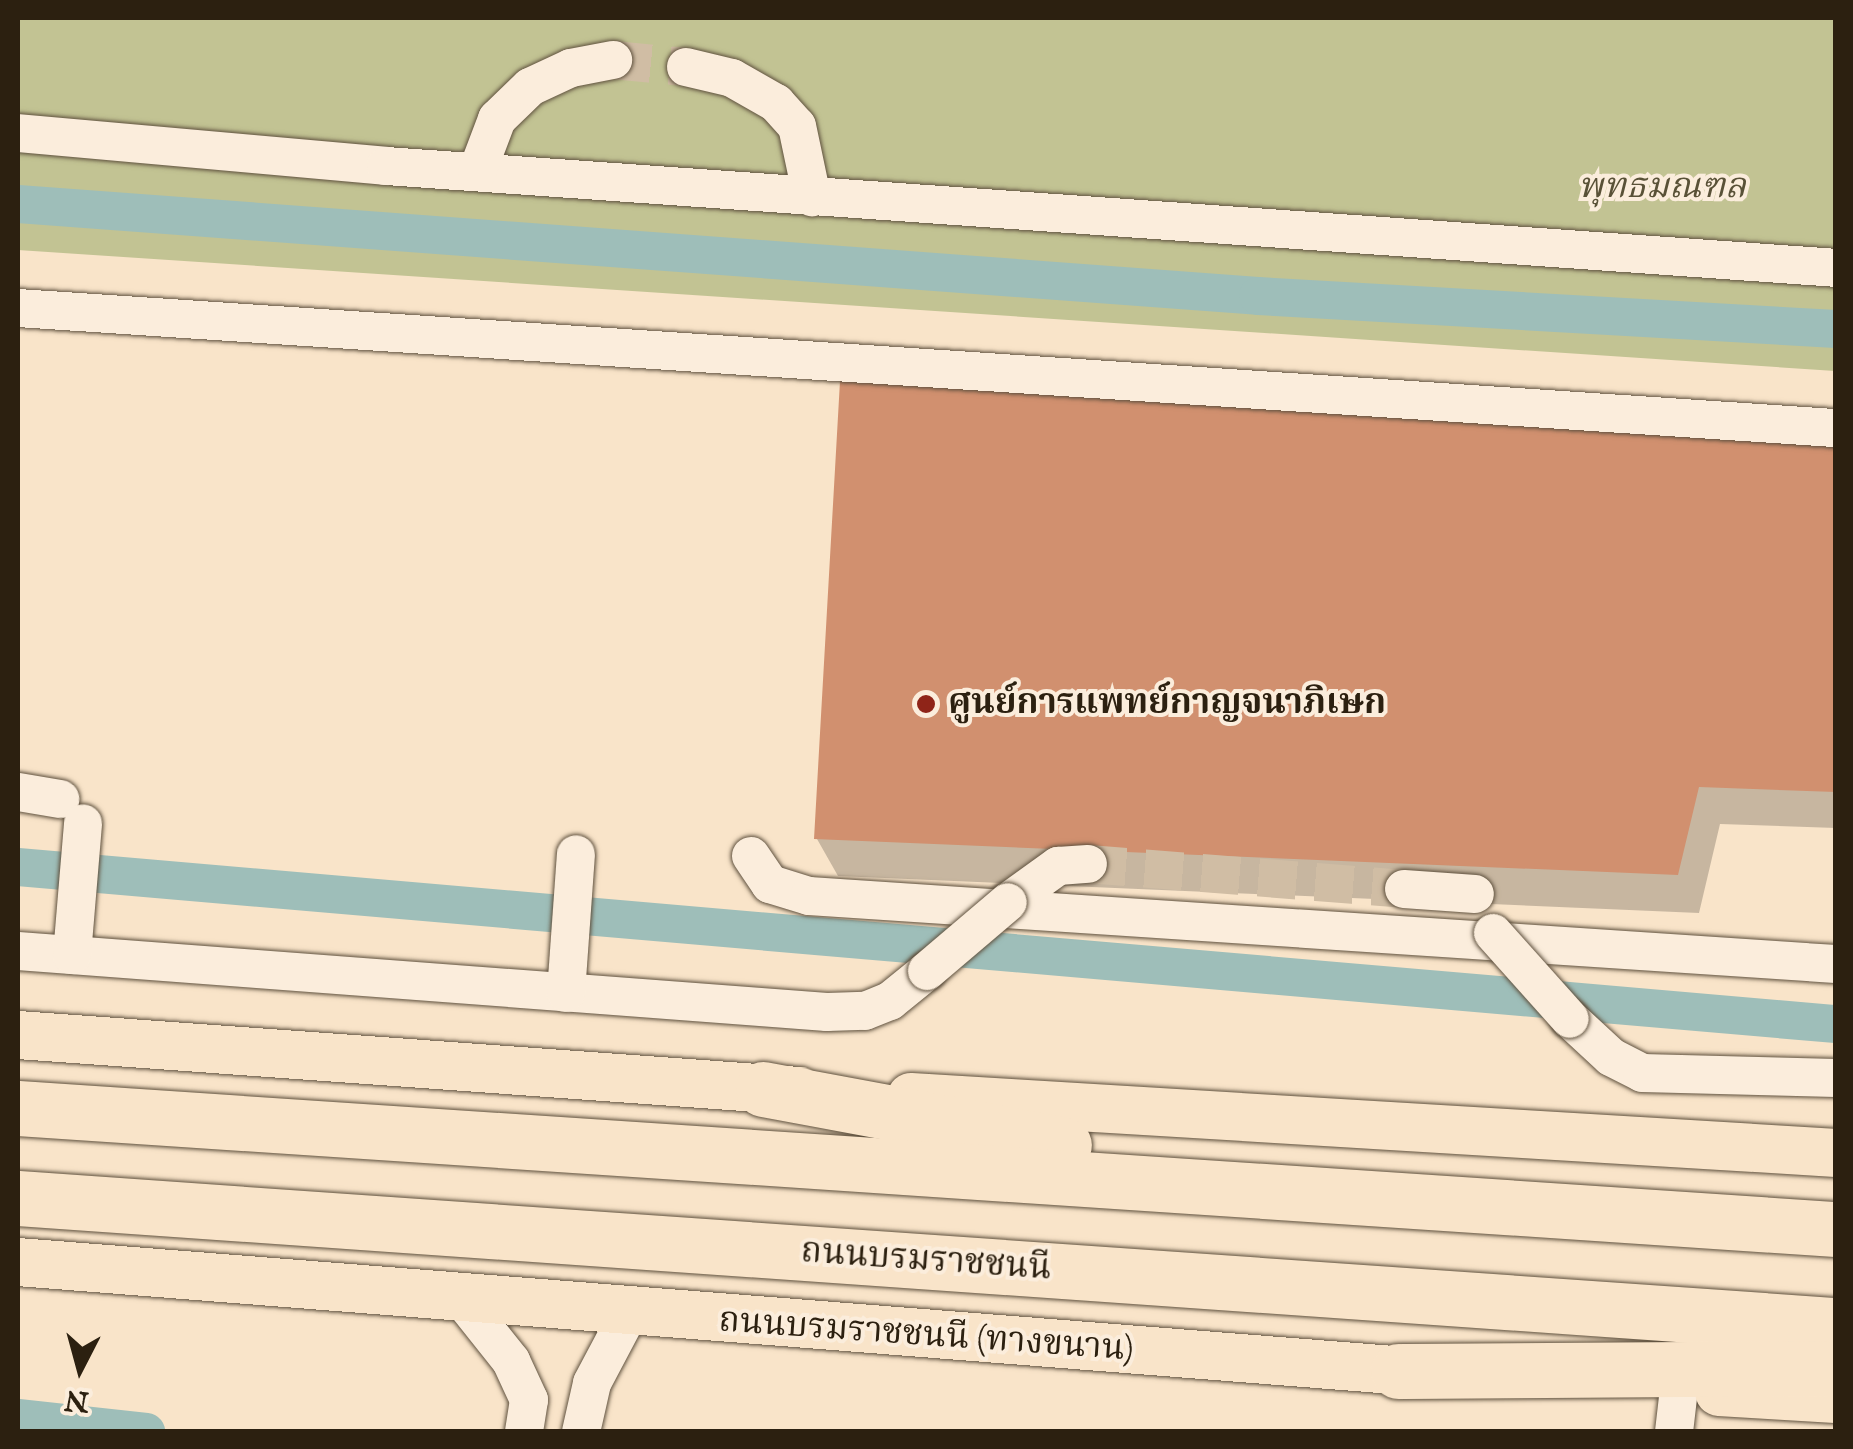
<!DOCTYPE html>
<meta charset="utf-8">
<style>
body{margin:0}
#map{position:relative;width:1853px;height:1449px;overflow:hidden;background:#f9e4c9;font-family:"IM FELL English","Noto Serif Thai",serif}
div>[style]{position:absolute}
.green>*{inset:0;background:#c2c393}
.shadow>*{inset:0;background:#0003}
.canal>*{height:38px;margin:-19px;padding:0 19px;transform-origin:19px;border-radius:19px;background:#9ebeb9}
.building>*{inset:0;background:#d1906f}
.minor-tunnel>*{height:38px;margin-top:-19px;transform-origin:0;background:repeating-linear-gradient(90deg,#d0bda4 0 38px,transparent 0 57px)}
.roads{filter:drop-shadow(0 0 2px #5f513e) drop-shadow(0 0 2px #5f513e)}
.minor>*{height:38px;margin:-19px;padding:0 19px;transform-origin:19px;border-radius:19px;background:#fbeddc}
.major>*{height:48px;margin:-24px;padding:0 24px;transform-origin:24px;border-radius:24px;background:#f9e4c9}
.highway>*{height:55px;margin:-27.5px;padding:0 27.5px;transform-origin:27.5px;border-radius:27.5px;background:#f9e4c9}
.bridges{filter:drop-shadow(0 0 2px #5f513e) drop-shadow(0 0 2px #5f513e)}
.minor-bridge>*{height:38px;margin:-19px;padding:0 19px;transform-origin:19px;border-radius:19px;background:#fbeddc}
.dots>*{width:28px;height:28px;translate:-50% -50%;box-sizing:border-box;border:5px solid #fbeddc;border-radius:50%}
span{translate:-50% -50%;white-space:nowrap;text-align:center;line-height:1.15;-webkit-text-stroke:8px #fbeddc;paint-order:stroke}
.park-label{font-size:35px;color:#595137;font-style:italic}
.poi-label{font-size:35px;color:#2c2010;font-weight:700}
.left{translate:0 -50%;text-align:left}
.street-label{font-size:35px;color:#2c2010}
.frame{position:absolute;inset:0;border:20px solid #2c2010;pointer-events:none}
.north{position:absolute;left:30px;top:1319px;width:100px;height:100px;-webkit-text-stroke:8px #fbeddc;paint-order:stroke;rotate:186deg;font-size:28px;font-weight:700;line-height:40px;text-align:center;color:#2c2010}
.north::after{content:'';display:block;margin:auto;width:35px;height:45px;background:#2c2010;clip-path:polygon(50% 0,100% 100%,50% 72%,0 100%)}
</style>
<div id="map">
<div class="green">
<i style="clip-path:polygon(18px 18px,1835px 18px,1835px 371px,18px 250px)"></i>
</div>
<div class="shadow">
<i style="clip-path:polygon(1836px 446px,1836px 828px,1720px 824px,1699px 913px,838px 876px,817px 839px)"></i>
</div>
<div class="canal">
<i style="left:18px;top:204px;width:1243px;rotate:4.24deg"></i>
<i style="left:1258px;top:296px;width:579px;rotate:3.27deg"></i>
<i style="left:18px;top:867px;width:1825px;rotate:4.94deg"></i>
<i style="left:18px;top:1418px;width:129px;rotate:6.2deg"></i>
</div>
<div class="building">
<i style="clip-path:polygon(840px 381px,1836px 443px,1836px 792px,1699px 787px,1678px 875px,814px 839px)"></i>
</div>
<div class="minor-tunnel">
<i style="left:613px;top:60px;width:73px;rotate:5.5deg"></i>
<i style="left:1088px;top:864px;width:317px;rotate:4.5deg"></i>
</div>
<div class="roads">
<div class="minor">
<i style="left:686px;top:67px;width:47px;rotate:13.4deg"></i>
<i style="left:732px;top:78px;width:51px;rotate:29.6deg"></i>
<i style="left:776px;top:103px;width:31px;rotate:48deg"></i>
<i style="left:797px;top:126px;width:73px;rotate:78.1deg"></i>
<i style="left:18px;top:133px;width:369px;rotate:5.1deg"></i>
<i style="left:386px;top:166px;width:1454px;rotate:4.02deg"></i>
<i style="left:477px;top:172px;width:57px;rotate:-69.3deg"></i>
<i style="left:497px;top:119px;width:46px;rotate:-44.1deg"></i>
<i style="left:530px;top:87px;width:45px;rotate:-24.9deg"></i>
<i style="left:571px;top:68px;width:43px;rotate:-10.8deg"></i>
<i style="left:18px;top:308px;width:1822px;rotate:3.78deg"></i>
<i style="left:18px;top:792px;width:43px;rotate:9.5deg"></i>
<i style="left:751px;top:856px;width:34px;rotate:56deg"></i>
<i style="left:770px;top:884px;width:41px;rotate:17.1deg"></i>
<i style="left:809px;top:896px;width:1029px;rotate:3.79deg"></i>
<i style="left:1404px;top:889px;width:71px;rotate:4deg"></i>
<i style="left:1008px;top:902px;width:62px;rotate:-35.8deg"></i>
<i style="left:1058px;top:866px;width:30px;rotate:-4deg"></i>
<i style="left:18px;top:951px;width:811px;rotate:4.31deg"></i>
<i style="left:827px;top:1012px;width:38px;rotate:-2deg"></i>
<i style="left:865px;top:1011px;width:27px;rotate:-22deg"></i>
<i style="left:890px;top:1001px;width:48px;rotate:-39deg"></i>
<i style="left:72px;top:955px;width:132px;rotate:-85.2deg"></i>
<i style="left:566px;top:993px;width:139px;rotate:-85.9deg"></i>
<i style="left:1570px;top:1019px;width:56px;rotate:42.8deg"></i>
<i style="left:1611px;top:1057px;width:35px;rotate:27deg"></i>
<i style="left:1642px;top:1073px;width:194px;rotate:1.5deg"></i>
<i style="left:460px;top:1297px;width:82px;rotate:51.4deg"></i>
<i style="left:511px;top:1361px;width:43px;rotate:65.2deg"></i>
<i style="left:529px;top:1400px;width:32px;rotate:99deg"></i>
<i style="left:581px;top:1432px;width:50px;rotate:-77.3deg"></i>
<i style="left:592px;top:1383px;width:79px;rotate:-62.1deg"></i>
<i style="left:1674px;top:1432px;width:43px;rotate:-83.4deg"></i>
</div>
<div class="major">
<i style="left:18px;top:1035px;width:783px;rotate:4.1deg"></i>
<i style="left:911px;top:1097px;width:927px;rotate:3.46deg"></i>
<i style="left:18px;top:1262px;width:1419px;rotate:4.49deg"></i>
<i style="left:1719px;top:1392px;width:117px;rotate:3.4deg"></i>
</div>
<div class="highway">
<i style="left:763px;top:1089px;width:306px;rotate:10.5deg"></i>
<i style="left:18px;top:1108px;width:1822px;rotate:3.81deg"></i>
<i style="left:18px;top:1198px;width:1822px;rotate:4deg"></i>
<i style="left:1398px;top:1371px;width:438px;rotate:-0.4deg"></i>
</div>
</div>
<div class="bridges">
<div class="minor-bridge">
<i style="left:1493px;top:933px;width:115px;rotate:48.2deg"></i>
<i style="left:927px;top:971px;width:106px;rotate:-40.4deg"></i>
</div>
</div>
<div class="dots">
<i style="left:926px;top:704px;background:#8f2418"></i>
</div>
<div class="park-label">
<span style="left:1662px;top:188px">พุทธมณฑล</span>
</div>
<div class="poi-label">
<span class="left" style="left:948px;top:704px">ศูนย์การแพทย์กาญจนาภิเษก</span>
</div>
<div class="street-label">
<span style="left:926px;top:1261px;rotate:4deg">ถนนบรมราชชนนี</span>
<span style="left:926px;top:1336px;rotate:4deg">ถนนบรมราชชนนี (ทางขนาน)</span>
</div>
<div class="frame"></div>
<div class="north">N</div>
</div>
